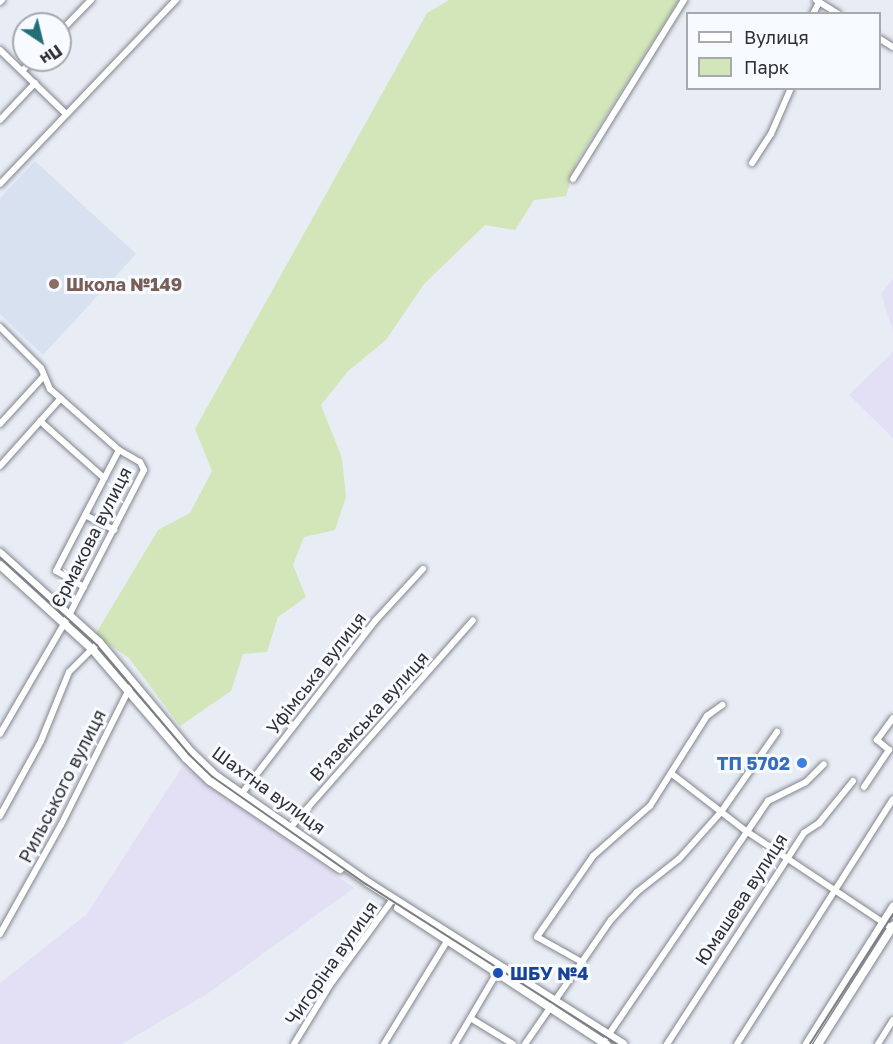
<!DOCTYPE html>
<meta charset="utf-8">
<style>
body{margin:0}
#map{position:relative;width:893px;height:1044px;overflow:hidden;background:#e8ecf5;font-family:"Golos Text",sans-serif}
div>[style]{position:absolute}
.built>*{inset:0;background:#d8e1f0}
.industrial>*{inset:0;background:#e3dff5}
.green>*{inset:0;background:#d2e6b9}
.roads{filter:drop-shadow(0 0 2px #81868d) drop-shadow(0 0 2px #81868d)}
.street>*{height:6px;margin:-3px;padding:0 3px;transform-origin:3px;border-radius:3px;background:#fff}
.secondary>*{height:8px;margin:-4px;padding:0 4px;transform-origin:4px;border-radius:4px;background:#fff}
.tram>*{height:1.5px;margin:-0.75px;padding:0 0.75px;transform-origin:0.75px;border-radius:0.75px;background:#7b7e83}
.dots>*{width:16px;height:16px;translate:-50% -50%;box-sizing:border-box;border:3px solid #f7faff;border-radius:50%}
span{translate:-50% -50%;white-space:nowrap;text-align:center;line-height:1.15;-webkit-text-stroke:6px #f7faff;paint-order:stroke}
.education-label{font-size:18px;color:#785e54;font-weight:700}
.left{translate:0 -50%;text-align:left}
.street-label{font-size:18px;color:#2d2f32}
.shop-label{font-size:18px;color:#366cbe;font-weight:700}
.right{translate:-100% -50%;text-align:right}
.transit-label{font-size:18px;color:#164399;font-weight:700}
.legend{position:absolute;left:686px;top:12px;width:195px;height:78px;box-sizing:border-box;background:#f7faff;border:2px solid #a6a9ad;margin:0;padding:8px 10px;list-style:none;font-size:18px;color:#2d2f32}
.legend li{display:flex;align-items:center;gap:12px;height:30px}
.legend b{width:30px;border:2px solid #a6a9ad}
.north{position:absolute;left:12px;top:12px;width:60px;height:60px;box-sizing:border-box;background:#f7faff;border:2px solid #a6a9ad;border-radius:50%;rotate:145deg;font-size:16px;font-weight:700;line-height:24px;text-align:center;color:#2d2f32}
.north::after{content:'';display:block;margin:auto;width:21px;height:27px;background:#246e77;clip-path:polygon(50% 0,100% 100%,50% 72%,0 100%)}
</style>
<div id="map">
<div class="built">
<i style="clip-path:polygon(35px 161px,136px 254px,43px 355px,0 314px,0 198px)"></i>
</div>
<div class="industrial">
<i style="clip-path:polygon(893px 279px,893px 332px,881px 293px)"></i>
<i style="clip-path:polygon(893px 352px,893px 438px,849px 395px)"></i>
<i style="clip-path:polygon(183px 766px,354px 888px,207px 994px,122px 1044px,0 1044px,0 983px,86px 915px)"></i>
</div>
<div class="green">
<i style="clip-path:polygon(449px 0,679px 0,577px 161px,566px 196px,534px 200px,515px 230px,485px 225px,424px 284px,386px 340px,348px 371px,321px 405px,342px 458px,346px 497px,335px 530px,304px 537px,293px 565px,306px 597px,278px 617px,267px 652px,243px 654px,231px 691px,180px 726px,129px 658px,95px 635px,158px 530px,190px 513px,212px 471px,195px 429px,427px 13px)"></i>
</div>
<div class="roads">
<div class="street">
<i style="left:816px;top:0;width:26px;rotate:32deg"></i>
<i style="left:0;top:2px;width:3px;rotate:-45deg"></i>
<i style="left:813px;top:14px;width:13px;rotate:-63deg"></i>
<i style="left:60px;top:32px;width:45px;rotate:-45.9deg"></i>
<i style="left:880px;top:39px;width:15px;rotate:32deg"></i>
<i style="left:0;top:50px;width:92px;rotate:44.1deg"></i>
<i style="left:22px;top:71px;width:16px;rotate:-45deg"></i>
<i style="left:0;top:120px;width:51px;rotate:-46.6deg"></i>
<i style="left:752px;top:163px;width:35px;rotate:-57deg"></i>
<i style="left:771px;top:134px;width:50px;rotate:-66.5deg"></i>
<i style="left:573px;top:179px;width:211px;rotate:-58.2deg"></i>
<i style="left:0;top:184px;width:255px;rotate:-46.3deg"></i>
<i style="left:0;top:327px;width:58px;rotate:45deg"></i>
<i style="left:41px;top:368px;width:23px;rotate:67deg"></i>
<i style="left:50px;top:389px;width:92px;rotate:41.5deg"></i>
<i style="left:119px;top:450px;width:24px;rotate:30deg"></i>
<i style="left:140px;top:462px;width:9px;rotate:63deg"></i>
<i style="left:144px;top:470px;width:165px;rotate:117.3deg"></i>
<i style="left:68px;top:617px;width:135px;rotate:120.2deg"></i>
<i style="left:40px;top:421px;width:86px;rotate:41.7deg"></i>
<i style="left:0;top:424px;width:65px;rotate:-47.5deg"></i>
<i style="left:0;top:466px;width:91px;rotate:-48.1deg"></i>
<i style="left:85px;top:515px;width:33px;rotate:27deg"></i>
<i style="left:84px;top:587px;width:32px;rotate:-150deg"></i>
<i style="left:56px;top:571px;width:136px;rotate:-62.5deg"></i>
<i style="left:672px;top:774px;width:93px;rotate:37.6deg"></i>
<i style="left:746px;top:831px;width:177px;rotate:33.7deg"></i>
<i style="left:864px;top:787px;width:45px;rotate:-56deg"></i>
<i style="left:889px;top:750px;width:16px;rotate:-140deg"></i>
<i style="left:877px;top:740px;width:27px;rotate:-54deg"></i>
<i style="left:239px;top:797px;width:222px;rotate:-52.3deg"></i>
<i style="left:375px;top:621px;width:71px;rotate:-47.3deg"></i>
<i style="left:0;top:816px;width:85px;rotate:-61.3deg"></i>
<i style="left:41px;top:741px;width:74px;rotate:-67.9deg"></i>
<i style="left:69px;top:672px;width:42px;rotate:-45deg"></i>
<i style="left:289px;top:829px;width:278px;rotate:-48.6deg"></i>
<i style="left:0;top:934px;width:125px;rotate:-60.8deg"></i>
<i style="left:61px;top:825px;width:154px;rotate:-63.4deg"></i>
<i style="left:580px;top:961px;width:49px;rotate:-150.8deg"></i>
<i style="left:537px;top:937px;width:98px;rotate:-55.3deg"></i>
<i style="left:593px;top:856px;width:76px;rotate:-41.3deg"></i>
<i style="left:650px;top:806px;width:107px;rotate:-57.7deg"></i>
<i style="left:707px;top:716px;width:19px;rotate:-36deg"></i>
<i style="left:472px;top:1019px;width:48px;rotate:31.4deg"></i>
<i style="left:607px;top:1037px;width:286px;rotate:-55.7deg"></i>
<i style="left:768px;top:801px;width:42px;rotate:-26.6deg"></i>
<i style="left:806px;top:782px;width:25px;rotate:-45deg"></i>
<i style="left:294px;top:1044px;width:69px;rotate:-58.6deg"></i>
<i style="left:330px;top:985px;width:107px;rotate:-53.8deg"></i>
<i style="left:384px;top:1044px;width:121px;rotate:-58.5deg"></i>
<i style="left:455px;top:1044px;width:85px;rotate:-59.5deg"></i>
<i style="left:525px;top:1044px;width:151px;rotate:-55.3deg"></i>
<i style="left:611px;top:920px;width:38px;rotate:-47deg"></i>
<i style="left:637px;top:892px;width:53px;rotate:-38.2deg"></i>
<i style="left:679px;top:859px;width:63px;rotate:-48.2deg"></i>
<i style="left:721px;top:812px;width:98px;rotate:-55deg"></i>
<i style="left:667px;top:1044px;width:252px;rotate:-57deg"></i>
<i style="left:804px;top:833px;width:18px;rotate:-34deg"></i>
<i style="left:819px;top:823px;width:54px;rotate:-51deg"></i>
<i style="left:737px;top:1044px;width:290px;rotate:-57.5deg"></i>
<i style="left:878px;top:1044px;width:28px;rotate:-58deg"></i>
</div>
<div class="secondary">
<i style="left:0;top:553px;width:133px;rotate:42deg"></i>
<i style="left:99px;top:642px;width:143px;rotate:50.1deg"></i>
<i style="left:191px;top:752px;width:33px;rotate:44deg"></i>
<i style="left:215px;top:775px;width:186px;rotate:35.1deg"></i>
<i style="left:367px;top:882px;width:303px;rotate:32.3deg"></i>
<i style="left:0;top:565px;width:126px;rotate:42.4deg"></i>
<i style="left:93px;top:650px;width:143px;rotate:49.3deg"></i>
<i style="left:186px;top:758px;width:33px;rotate:44deg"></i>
<i style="left:210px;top:781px;width:157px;rotate:34.1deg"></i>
<i style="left:398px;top:908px;width:249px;rotate:33.2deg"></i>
<i style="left:807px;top:1044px;width:162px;rotate:-57.9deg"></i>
<i style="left:818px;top:1044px;width:140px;rotate:-57.6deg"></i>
</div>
</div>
<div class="tram">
<i style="left:0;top:557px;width:131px;rotate:42.2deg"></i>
<i style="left:97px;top:645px;width:143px;rotate:49.8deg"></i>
<i style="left:189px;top:754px;width:33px;rotate:44deg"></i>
<i style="left:213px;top:777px;width:187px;rotate:35deg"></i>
<i style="left:366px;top:884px;width:298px;rotate:32.5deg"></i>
<i style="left:810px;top:1044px;width:154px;rotate:-57.4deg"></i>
</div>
<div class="dots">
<i style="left:54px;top:284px;background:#8d6e63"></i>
<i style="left:802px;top:763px;background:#3f7fe0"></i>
<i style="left:498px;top:973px;background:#1a4fb4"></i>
</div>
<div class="education-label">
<span class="left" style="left:66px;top:284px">Школа №149</span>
</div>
<div class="street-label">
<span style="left:91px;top:537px;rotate:-63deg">Єрмакова вулиця</span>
<span style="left:316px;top:673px;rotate:-52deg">Уфімська вулиця</span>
<span style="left:369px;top:716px;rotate:-48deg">В’яземська вулиця</span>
<span style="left:62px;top:786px;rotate:-63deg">Рильського вулиця</span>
<span style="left:269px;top:790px;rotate:36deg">Шахтна вулиця</span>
<span style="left:741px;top:899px;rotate:-57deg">Юмашева вулиця</span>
<span style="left:331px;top:963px;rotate:-55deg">Чигоріна вулиця</span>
</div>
<div class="shop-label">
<span class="right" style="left:790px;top:763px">ТП 5702</span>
</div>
<div class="transit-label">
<span class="left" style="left:510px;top:973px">ШБУ №4</span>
</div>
<ul class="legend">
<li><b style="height:8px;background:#fff"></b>Вулиця</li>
<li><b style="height:16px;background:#d2e6b9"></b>Парк</li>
</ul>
<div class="north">Пн</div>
</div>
